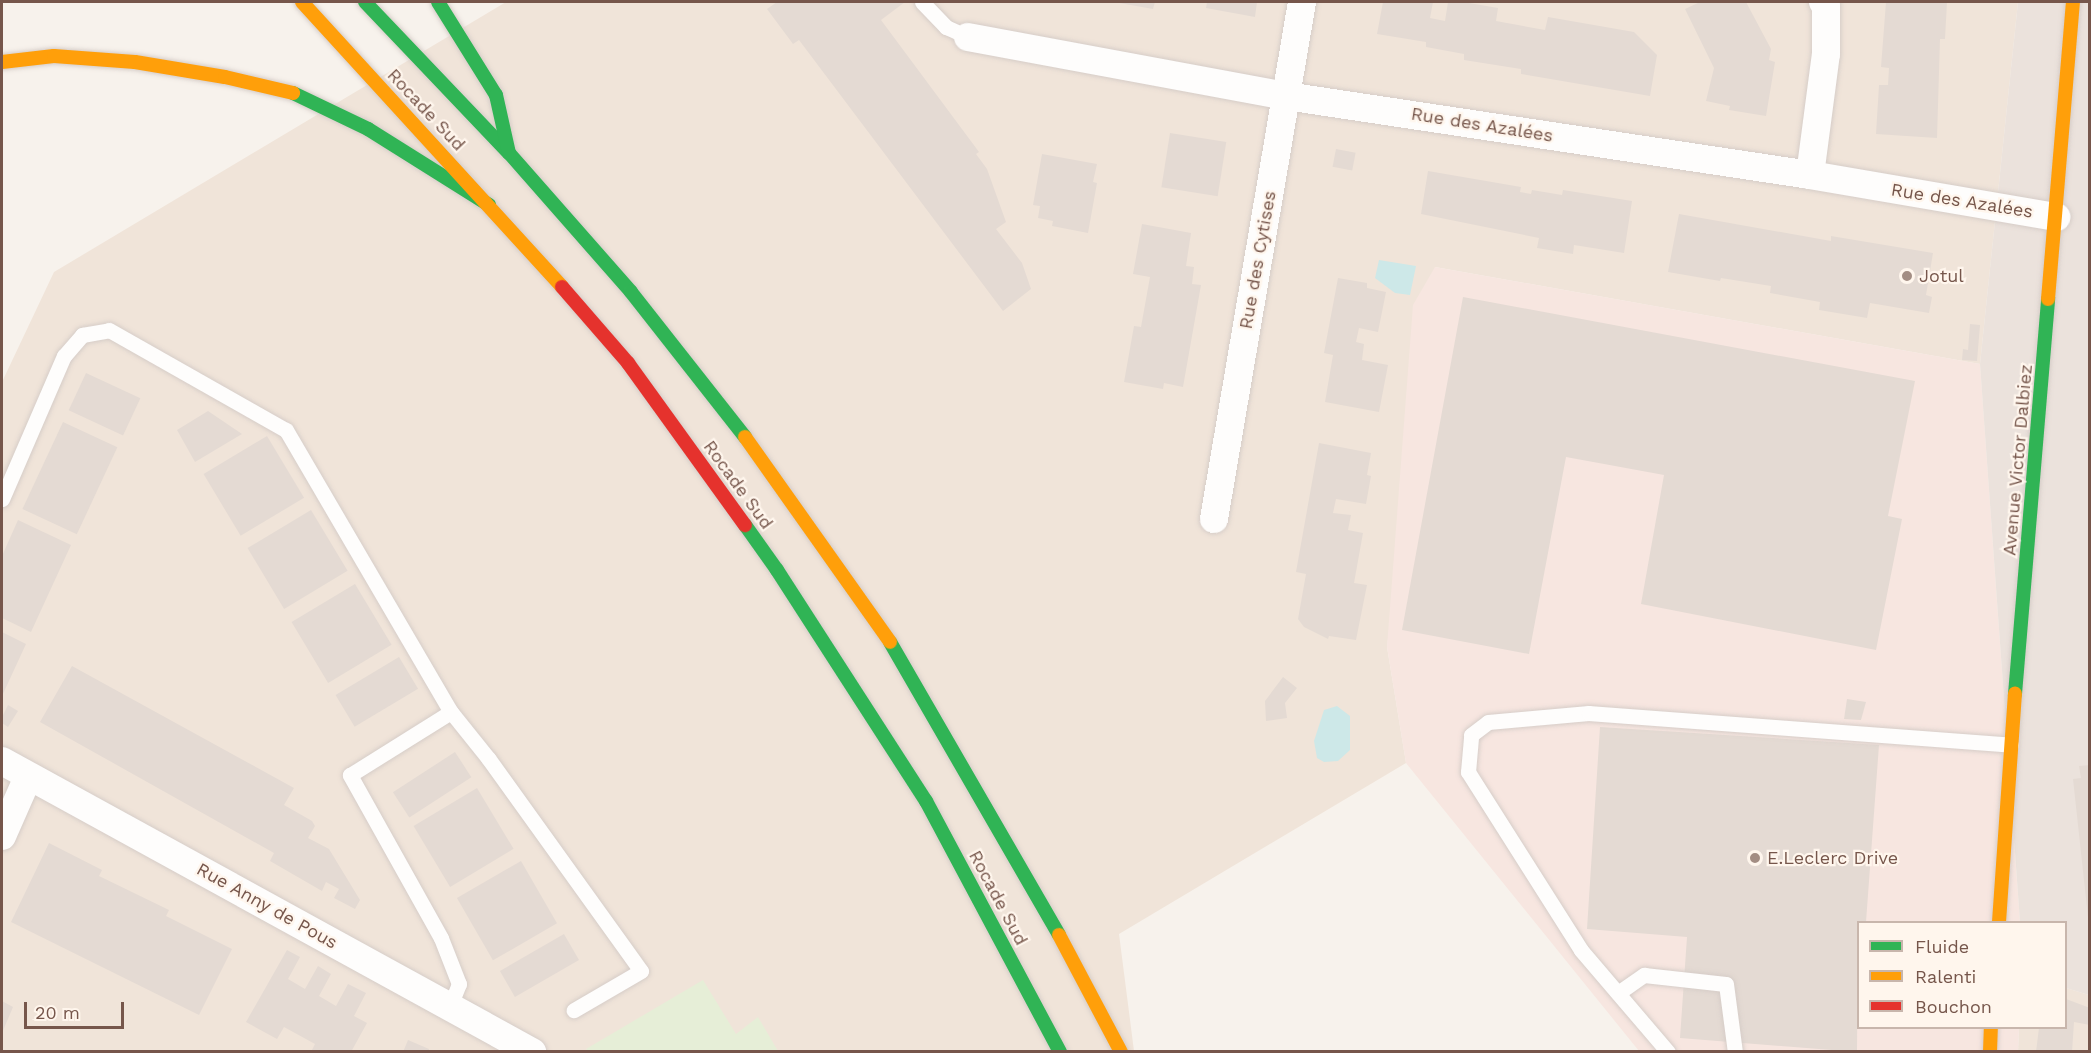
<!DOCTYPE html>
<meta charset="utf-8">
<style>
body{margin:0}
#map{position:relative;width:2091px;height:1053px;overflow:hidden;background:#f7f2ec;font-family:"Work Sans",sans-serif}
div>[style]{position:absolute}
.residential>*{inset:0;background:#f0e4d9}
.commercial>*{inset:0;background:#f7e6e0}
.industrial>*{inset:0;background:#ebe2dc}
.green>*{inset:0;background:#e6eed7}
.water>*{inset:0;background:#cde8e8}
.building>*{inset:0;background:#e4dad3;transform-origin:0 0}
.roads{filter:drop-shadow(0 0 2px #d6cdc8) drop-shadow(0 0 2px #d6cdc8)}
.lane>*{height:15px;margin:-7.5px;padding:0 7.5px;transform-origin:7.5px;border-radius:7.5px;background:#fefdfc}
.street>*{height:28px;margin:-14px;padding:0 14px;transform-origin:14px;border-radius:14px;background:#fefdfc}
.fast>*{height:14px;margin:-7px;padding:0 7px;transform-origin:7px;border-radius:7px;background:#30b455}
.slow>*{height:14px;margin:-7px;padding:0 7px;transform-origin:7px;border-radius:7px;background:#ff9f0a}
.jam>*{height:14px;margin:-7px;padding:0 7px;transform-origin:7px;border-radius:7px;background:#e5322d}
.dots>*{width:16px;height:16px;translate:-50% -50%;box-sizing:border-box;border:3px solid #fff6ed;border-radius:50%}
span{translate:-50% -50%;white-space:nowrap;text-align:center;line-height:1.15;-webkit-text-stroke:4.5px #fff6ed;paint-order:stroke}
.street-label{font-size:18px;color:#76564b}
.poi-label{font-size:18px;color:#76564b}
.left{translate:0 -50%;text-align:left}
.frame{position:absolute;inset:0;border:3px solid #76564b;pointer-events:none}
.legend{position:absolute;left:1857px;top:921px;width:210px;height:108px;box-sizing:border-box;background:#fff6ed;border:2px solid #c8b6ac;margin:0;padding:8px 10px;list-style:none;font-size:18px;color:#76564b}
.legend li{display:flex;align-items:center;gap:12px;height:30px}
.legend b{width:30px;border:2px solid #c8b6ac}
.scale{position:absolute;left:24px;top:1002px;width:100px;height:27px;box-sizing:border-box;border:3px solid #76564b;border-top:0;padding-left:8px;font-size:18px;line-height:21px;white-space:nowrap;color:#76564b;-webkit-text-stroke:4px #fff6ed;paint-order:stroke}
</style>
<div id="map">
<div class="residential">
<i style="clip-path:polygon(506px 2px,2018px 2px,1980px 364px,1435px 267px,1387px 647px,1406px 763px,1119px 934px,1134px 1051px,2px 1051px,2px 382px,54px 272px)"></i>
<i style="clip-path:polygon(2066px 988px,2089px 995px,2089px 1051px,2018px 1052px,2019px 1028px,2066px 1028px)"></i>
</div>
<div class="commercial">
<i style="clip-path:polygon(1435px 267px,1980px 364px,2020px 922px,1858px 922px,1858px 1028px,2019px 1028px,2018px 1051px,1639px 1051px,1406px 763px,1387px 647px,1413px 305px)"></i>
</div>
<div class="industrial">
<i style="clip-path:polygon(2018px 2px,2089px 2px,2089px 995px,2066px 988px,2066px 922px,2020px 922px,1980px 364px)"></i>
</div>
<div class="green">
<i style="clip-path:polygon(703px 980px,736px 1034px,758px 1017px,778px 1051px,590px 1052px,586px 1049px)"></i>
</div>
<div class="water">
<i style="clip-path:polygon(1379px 260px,1416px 266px,1410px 295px,1395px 293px,1375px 278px)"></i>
<i style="clip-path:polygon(1337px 706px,1350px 716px,1350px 750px,1338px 761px,1324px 762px,1317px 758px,1314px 741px,1324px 710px)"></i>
</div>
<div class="building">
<i style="clip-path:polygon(777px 2px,905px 2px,881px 20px,979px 152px,976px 154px,987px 169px,1006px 222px,996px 229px,1022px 263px,1031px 289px,1003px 311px,799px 40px,793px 44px,767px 9px)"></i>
<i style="clip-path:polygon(1114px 2px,1155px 2px,1153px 9px)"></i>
<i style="clip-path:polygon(1207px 2px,1257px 2px,1255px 17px,1206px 8px)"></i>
<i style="clip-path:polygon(1383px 2px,1433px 2px,1430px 18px,1445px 21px,1448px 2px,1463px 2px,1498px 8px,1496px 21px,1545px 30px,1548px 17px,1634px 32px,1657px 55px,1650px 96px,1521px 74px,1521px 69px,1464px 60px,1464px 54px,1426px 47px,1426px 42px,1377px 34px)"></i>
<i style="clip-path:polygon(1700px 2px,1746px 2px,1771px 49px,1769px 60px,1775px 62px,1766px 116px,1729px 110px,1730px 106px,1706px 101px,1714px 68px,1685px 9px)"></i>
<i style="clip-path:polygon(1886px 2px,1947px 2px,1945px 39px,1940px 39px,1937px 138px,1876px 134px,1879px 85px,1888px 85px,1889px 68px,1881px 67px)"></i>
<i style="left:1170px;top:133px;width:57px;height:55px;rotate:9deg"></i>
<i style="left:1336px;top:149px;width:20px;height:18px;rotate:11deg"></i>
<i style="clip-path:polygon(1042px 154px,1097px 164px,1093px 182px,1097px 183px,1088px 233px,1052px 226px,1053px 221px,1038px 218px,1040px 206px,1033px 205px)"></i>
<i style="clip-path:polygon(1428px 171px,1521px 187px,1520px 192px,1531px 194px,1532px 190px,1562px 195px,1563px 190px,1632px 201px,1624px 253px,1574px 245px,1573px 254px,1537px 248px,1539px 238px,1421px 214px)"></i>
<i style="clip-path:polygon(1679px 214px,1831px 241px,1831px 236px,1933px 253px,1926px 295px,1932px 297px,1929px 313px,1870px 303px,1867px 318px,1819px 310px,1820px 302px,1770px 293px,1771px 286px,1721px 278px,1720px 281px,1668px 272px)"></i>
<i style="clip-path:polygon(1142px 224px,1191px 233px,1186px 266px,1194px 267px,1192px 284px,1201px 285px,1183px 387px,1164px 383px,1163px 389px,1124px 382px,1134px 326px,1141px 327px,1150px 277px,1133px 274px)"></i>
<i style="clip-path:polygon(1338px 278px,1367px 283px,1367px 288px,1386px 292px,1378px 332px,1359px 328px,1356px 342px,1364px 344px,1362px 360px,1388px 365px,1379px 412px,1325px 402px,1333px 355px,1324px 353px)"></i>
<i style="clip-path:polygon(1463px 297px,1915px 381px,1888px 516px,1902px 519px,1876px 650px,1641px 604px,1664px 475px,1566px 457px,1529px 654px,1402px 630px)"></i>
<i style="clip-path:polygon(1970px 324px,1980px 325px,1977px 361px,1962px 360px,1963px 349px,1968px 350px)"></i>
<i style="left:86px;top:373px;width:60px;height:41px;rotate:25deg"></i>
<i style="clip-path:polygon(208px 411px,242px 434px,195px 462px,177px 430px)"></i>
<i style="left:63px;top:422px;width:60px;height:96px;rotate:25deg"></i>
<i style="left:267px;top:436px;width:72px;height:74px;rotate:59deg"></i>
<i style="clip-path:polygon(1319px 443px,1371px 453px,1367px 475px,1371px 476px,1366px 504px,1336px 499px,1333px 513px,1351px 515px,1348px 530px,1363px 533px,1354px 583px,1367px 585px,1356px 640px,1329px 636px,1328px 639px,1304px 627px,1298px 619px,1306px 574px,1296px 572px)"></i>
<i style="left:311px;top:510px;width:71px;height:74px;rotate:59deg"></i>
<i style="clip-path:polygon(18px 520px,71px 545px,31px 632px,2px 618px,2px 556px)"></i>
<i style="left:355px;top:584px;width:71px;height:74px;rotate:59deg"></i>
<i style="clip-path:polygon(2px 632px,26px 644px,2px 696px)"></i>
<i style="left:399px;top:657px;width:37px;height:74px;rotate:59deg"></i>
<i style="clip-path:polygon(72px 666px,294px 788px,284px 805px,312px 821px,315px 826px,308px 838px,329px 849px,360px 900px,355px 909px,334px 898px,339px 889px,326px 882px,322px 891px,270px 861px,274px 853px,40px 722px)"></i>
<i style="clip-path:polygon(1283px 677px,1297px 688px,1285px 703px,1287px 718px,1266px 721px,1265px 701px)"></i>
<i style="clip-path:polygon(1847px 699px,1866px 702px,1861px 720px,1844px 719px)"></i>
<i style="clip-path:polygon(8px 705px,18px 711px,8px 727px,2px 723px,2px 717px)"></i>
<i style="clip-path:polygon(1600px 727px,1879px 745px,1866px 922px,1858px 922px,1857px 1052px,1680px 1038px,1687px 937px,1587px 929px)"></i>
<i style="left:455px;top:752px;width:30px;height:74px;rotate:57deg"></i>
<i style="clip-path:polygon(2090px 765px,2090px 917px,2088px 917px,2073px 779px,2081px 778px,2079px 766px)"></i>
<i style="left:477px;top:788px;width:71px;height:74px;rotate:59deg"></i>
<i style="clip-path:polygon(49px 843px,102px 870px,99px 876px,169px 910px,166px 916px,232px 949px,199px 1015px,11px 922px)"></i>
<i style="left:521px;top:861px;width:72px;height:74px;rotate:60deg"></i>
<i style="left:564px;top:934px;width:30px;height:74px;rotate:60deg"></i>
<i style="clip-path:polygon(287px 950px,300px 957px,288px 979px,305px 989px,318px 966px,331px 974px,319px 996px,336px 1006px,348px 984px,366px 993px,354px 1016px,367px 1023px,351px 1052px,311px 1052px,315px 1044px,284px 1027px,277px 1039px,246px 1022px)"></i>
<i style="clip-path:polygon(2066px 999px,2090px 1008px,2090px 1025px,2074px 1022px,2072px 1052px,2036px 1052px,2039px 1028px,2066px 1028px)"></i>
<i style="clip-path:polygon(2px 1001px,13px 1007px,2px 1033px)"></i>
<i style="clip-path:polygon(408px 1040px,429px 1049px,428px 1052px,403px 1052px)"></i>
</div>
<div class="roads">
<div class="lane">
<i style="left:922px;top:2px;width:35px;rotate:46deg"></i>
<i style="left:946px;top:27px;width:24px;rotate:24deg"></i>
<i style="left:2px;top:499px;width:156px;rotate:-66.6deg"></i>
<i style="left:64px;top:356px;width:28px;rotate:-49deg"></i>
<i style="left:82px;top:335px;width:27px;rotate:-10deg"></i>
<i style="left:109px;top:330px;width:203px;rotate:29.5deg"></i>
<i style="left:286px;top:430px;width:327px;rotate:59.7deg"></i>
<i style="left:451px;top:712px;width:59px;rotate:51.2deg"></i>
<i style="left:488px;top:758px;width:262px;rotate:54.3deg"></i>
<i style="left:641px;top:971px;width:78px;rotate:149.8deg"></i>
<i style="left:1618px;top:993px;width:32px;rotate:-35deg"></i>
<i style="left:1644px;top:975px;width:82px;rotate:6.3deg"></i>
<i style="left:1726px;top:984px;width:69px;rotate:82.5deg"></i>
<i style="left:450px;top:1006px;width:24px;rotate:-68deg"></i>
<i style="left:459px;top:984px;width:49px;rotate:-111.4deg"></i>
<i style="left:441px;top:938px;width:187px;rotate:-119.2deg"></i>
<i style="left:350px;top:775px;width:119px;rotate:-32deg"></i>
<i style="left:1668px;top:1052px;width:134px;rotate:-130.5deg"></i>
<i style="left:1581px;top:950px;width:211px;rotate:-122.4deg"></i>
<i style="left:1468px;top:772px;width:37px;rotate:-85deg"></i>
<i style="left:1471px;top:735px;width:21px;rotate:-37deg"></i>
<i style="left:1488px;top:722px;width:101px;rotate:-5.1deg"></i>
<i style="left:1589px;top:713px;width:423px;rotate:4.3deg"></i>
</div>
<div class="street">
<i style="left:968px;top:37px;width:323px;rotate:10.5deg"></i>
<i style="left:1286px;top:96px;width:530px;rotate:8.57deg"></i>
<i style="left:1810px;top:175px;width:250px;rotate:9.7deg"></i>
<i style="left:1810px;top:175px;width:122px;rotate:-82.5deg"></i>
<i style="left:1826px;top:54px;width:48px;rotate:-90deg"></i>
<i style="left:1826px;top:6px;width:5px;rotate:-127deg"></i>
<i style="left:1214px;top:519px;width:524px;rotate:-80.34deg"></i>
<i style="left:2px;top:761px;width:605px;rotate:28.77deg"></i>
<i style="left:2px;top:836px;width:64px;rotate:-66.2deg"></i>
</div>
<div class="fast">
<i style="left:365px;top:2px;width:209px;rotate:46.4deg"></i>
<i style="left:509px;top:153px;width:185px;rotate:48.7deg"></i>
<i style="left:631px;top:292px;width:184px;rotate:51.8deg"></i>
<i style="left:438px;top:2px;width:110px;rotate:58.1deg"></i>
<i style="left:496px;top:95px;width:59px;rotate:77.4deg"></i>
<i style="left:293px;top:93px;width:83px;rotate:25.6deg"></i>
<i style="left:368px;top:129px;width:143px;rotate:32.1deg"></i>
<i style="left:745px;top:525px;width:55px;rotate:54.6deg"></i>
<i style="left:777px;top:570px;width:275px;rotate:57.2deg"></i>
<i style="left:926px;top:801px;width:285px;rotate:61.9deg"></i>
<i style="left:890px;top:642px;width:338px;rotate:60deg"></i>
<i style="left:2015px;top:694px;width:396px;rotate:-85.2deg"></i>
</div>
<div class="slow">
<i style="left:302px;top:2px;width:386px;rotate:47.6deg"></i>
<i style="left:2px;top:62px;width:52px;rotate:-6.6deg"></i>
<i style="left:54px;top:56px;width:81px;rotate:4.2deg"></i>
<i style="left:135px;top:62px;width:91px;rotate:9.5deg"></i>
<i style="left:225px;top:77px;width:70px;rotate:13.2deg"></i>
<i style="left:2048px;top:299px;width:298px;rotate:-85.2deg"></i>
<i style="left:745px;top:437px;width:251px;rotate:54.7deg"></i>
<i style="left:1999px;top:922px;width:229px;rotate:-86deg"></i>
<i style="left:1059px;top:935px;width:132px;rotate:62.1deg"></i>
<i style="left:1990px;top:1052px;width:24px;rotate:-88deg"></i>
</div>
<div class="jam">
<i style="left:562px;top:287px;width:101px;rotate:49deg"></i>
<i style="left:628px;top:363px;width:200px;rotate:54.2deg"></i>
</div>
</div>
<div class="dots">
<i style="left:1907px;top:276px;background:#a38d83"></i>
<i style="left:1755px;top:858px;background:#a38d83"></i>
</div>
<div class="street-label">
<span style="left:426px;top:110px;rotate:47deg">Rocade Sud</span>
<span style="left:1482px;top:125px;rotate:9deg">Rue des Azalées</span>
<span style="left:1962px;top:201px;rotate:9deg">Rue des Azalées</span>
<span style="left:1258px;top:260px;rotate:-80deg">Rue des Cytises</span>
<span style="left:2018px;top:460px;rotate:-85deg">Avenue Victor Dalbiez</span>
<span style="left:738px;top:485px;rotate:54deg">Rocade Sud</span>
<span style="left:998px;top:898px;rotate:62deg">Rocade Sud</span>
<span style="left:267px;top:906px;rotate:29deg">Rue Anny de Pous</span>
</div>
<div class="poi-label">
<span class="left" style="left:1919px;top:276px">Jotul</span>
<span class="left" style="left:1767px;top:858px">E.Leclerc Drive</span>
</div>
<div class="frame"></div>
<ul class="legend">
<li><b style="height:8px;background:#30b455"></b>Fluide</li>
<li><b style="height:8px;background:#ff9f0a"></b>Ralenti</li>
<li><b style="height:8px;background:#e5322d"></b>Bouchon</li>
</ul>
<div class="scale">20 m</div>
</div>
